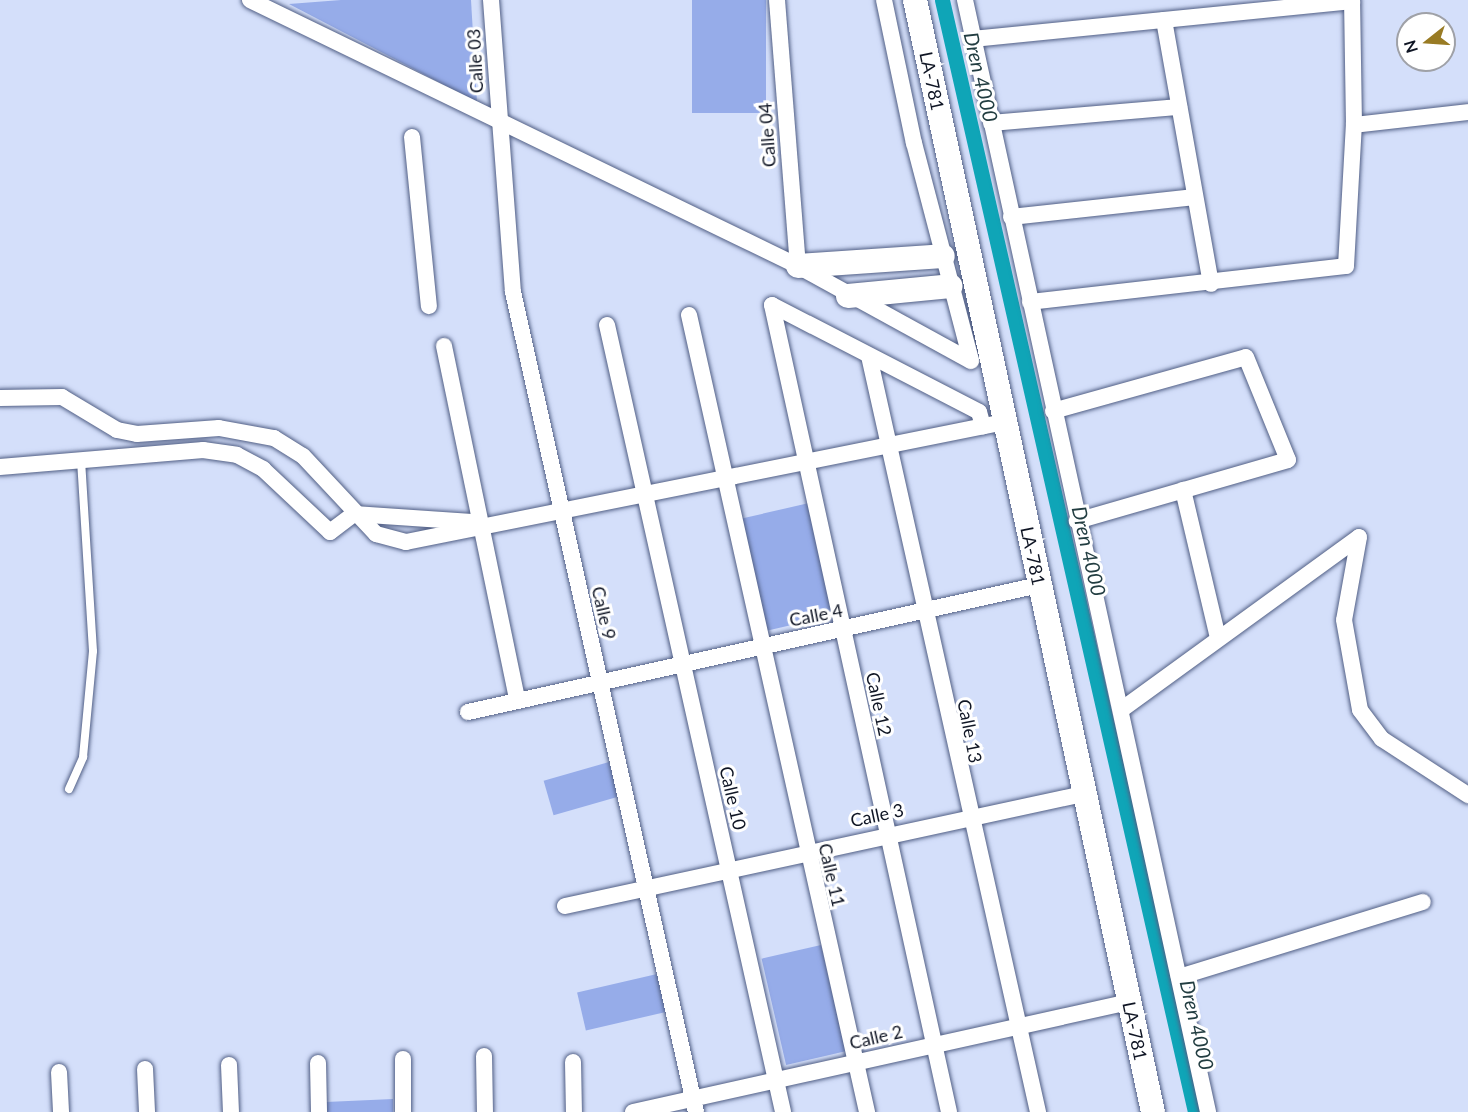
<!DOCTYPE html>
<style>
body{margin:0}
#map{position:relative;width:1468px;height:1112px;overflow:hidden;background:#d4dffa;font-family:Lato,sans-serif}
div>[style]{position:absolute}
.green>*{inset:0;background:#96ace9;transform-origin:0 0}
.canal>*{height:15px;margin:-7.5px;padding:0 7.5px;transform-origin:7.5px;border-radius:7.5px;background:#0fa5b7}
.roads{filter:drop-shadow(0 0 2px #515f85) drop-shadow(0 0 2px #515f85)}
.lane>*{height:8px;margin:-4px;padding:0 4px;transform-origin:4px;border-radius:4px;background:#fff}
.street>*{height:16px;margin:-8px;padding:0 8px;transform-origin:8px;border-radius:8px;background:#fff}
.secondary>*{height:24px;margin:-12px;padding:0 12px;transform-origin:12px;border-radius:12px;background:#fff}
span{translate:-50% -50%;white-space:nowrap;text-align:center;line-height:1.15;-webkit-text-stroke:6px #fff;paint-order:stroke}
.street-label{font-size:18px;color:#0f1524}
.water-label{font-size:20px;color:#223d41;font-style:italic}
.north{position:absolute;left:1396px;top:12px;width:60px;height:60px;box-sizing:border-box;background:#fff;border:2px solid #9fa1a7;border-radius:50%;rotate:253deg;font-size:16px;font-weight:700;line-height:24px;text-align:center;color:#0f1524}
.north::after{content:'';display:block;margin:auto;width:21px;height:27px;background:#997b24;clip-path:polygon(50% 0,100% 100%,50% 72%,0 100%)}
</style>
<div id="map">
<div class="green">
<i style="clip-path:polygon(341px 0,471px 0,477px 102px,289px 4px)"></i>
<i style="left:692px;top:0;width:74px;height:113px"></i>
<i style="left:809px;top:503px;width:115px;height:70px;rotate:77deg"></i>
<i style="left:609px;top:762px;width:36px;height:68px;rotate:74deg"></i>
<i style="left:821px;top:945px;width:109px;height:61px;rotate:77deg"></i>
<i style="left:657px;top:974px;width:39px;height:82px;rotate:77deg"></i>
<i style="clip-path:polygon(393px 1099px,393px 1112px,327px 1112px,326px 1102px)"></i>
</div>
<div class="canal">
<i style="left:942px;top:0;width:1140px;rotate:77.18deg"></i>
</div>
<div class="roads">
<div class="lane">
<i style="left:69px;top:789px;width:35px;rotate:-66deg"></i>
<i style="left:83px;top:757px;width:106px;rotate:-84.6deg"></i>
<i style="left:93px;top:651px;width:189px;rotate:-93.6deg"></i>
</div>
<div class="street">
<i style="left:250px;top:0;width:609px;rotate:25.89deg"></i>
<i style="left:798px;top:266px;width:197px;rotate:28.8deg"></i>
<i style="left:491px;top:0;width:293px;rotate:85.7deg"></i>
<i style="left:513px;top:292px;width:840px;rotate:77.42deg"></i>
<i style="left:777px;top:0;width:267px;rotate:85.5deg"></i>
<i style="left:884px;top:0;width:146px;rotate:78.2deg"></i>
<i style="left:914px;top:143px;width:225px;rotate:75.3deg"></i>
<i style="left:965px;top:0;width:1138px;rotate:77.67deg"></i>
<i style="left:1164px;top:20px;width:268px;rotate:79.9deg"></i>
<i style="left:973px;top:39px;width:381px;rotate:-5.7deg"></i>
<i style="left:991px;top:123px;width:189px;rotate:-4.9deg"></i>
<i style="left:1354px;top:125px;width:115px;rotate:-6.5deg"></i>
<i style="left:412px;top:137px;width:170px;rotate:84.3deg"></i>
<i style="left:1011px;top:217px;width:185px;rotate:-6.2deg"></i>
<i style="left:1030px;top:302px;width:318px;rotate:-6.5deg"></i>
<i style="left:1346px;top:266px;width:141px;rotate:-86.8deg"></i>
<i style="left:1354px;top:125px;width:125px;rotate:-90.9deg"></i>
<i style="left:772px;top:305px;width:826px;rotate:77.63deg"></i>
<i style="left:772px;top:305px;width:233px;rotate:27.3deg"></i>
<i style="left:979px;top:412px;width:15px;rotate:74deg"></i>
<i style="left:689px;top:315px;width:817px;rotate:77.41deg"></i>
<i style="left:607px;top:325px;width:806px;rotate:77.39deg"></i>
<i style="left:444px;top:346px;width:361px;rotate:78.3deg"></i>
<i style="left:869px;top:356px;width:775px;rotate:77.4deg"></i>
<i style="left:0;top:398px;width:62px;rotate:-0.9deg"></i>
<i style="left:62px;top:397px;width:64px;rotate:31deg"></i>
<i style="left:117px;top:430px;width:20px;rotate:11deg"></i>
<i style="left:137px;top:434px;width:82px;rotate:-4.2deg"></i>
<i style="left:219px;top:428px;width:56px;rotate:10.3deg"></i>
<i style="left:274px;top:438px;width:34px;rotate:32deg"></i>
<i style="left:303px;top:456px;width:107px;rotate:46.9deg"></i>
<i style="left:376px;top:534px;width:31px;rotate:15deg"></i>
<i style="left:406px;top:542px;width:611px;rotate:-11.33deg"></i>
<i style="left:1053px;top:411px;width:200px;rotate:-15.6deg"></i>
<i style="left:1246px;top:357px;width:111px;rotate:67.8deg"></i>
<i style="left:1288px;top:460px;width:220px;rotate:163.9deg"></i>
<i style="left:0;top:467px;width:204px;rotate:-4.8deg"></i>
<i style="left:203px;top:450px;width:34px;rotate:8deg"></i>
<i style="left:237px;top:455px;width:30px;rotate:28deg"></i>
<i style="left:263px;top:469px;width:92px;rotate:43.2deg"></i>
<i style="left:330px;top:532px;width:30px;rotate:-37deg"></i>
<i style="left:354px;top:514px;width:118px;rotate:3.9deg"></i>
<i style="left:1183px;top:490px;width:152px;rotate:76.7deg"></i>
<i style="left:1359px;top:537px;width:84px;rotate:100.2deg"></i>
<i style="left:1344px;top:620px;width:91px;rotate:79.9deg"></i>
<i style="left:1360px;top:710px;width:36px;rotate:53deg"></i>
<i style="left:1382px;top:739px;width:103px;rotate:33.1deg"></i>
<i style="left:1121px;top:710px;width:294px;rotate:-36deg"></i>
<i style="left:468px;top:712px;width:585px;rotate:-12.54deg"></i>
<i style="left:565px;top:906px;width:530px;rotate:-12.2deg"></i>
<i style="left:1179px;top:977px;width:255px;rotate:-17.1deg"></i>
<i style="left:484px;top:1056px;width:56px;rotate:89deg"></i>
<i style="left:403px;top:1059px;width:53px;rotate:90deg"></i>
<i style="left:573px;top:1062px;width:50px;rotate:88.9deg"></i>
<i style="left:318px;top:1063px;width:49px;rotate:88.8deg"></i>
<i style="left:229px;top:1065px;width:47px;rotate:87.6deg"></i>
<i style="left:145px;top:1069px;width:43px;rotate:87.3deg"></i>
<i style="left:59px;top:1072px;width:40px;rotate:87.1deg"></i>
<i style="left:633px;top:1112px;width:508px;rotate:-12.5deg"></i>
</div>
<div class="secondary">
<i style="left:915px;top:0;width:1137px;rotate:77.92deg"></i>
<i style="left:798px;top:266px;width:145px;rotate:-3.9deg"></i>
<i style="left:848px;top:296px;width:103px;rotate:-5.5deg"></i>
</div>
</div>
<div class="street-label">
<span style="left:475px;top:61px;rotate:-93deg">Calle 03</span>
<span style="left:932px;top:81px;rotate:78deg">LA-781</span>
<span style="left:767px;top:135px;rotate:-94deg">Calle 04</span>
<span style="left:1033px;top:556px;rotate:78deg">LA-781</span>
<span style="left:604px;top:613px;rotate:77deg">Calle 9</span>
<span style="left:816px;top:615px;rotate:-11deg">Calle 4</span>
<span style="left:879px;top:704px;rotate:78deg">Calle 12</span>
<span style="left:970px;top:731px;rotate:79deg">Calle 13</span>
<span style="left:733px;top:798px;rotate:77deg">Calle 10</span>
<span style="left:877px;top:815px;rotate:-12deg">Calle 3</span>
<span style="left:832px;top:875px;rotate:77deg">Calle 11</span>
<span style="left:1135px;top:1031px;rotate:78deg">LA-781</span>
<span style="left:876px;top:1037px;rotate:-13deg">Calle 2</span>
</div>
<div class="water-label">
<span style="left:981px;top:77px;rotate:77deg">Dren 4000</span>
<span style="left:1089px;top:551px;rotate:77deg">Dren 4000</span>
<span style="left:1197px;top:1025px;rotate:77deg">Dren 4000</span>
</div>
<div class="north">N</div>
</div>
